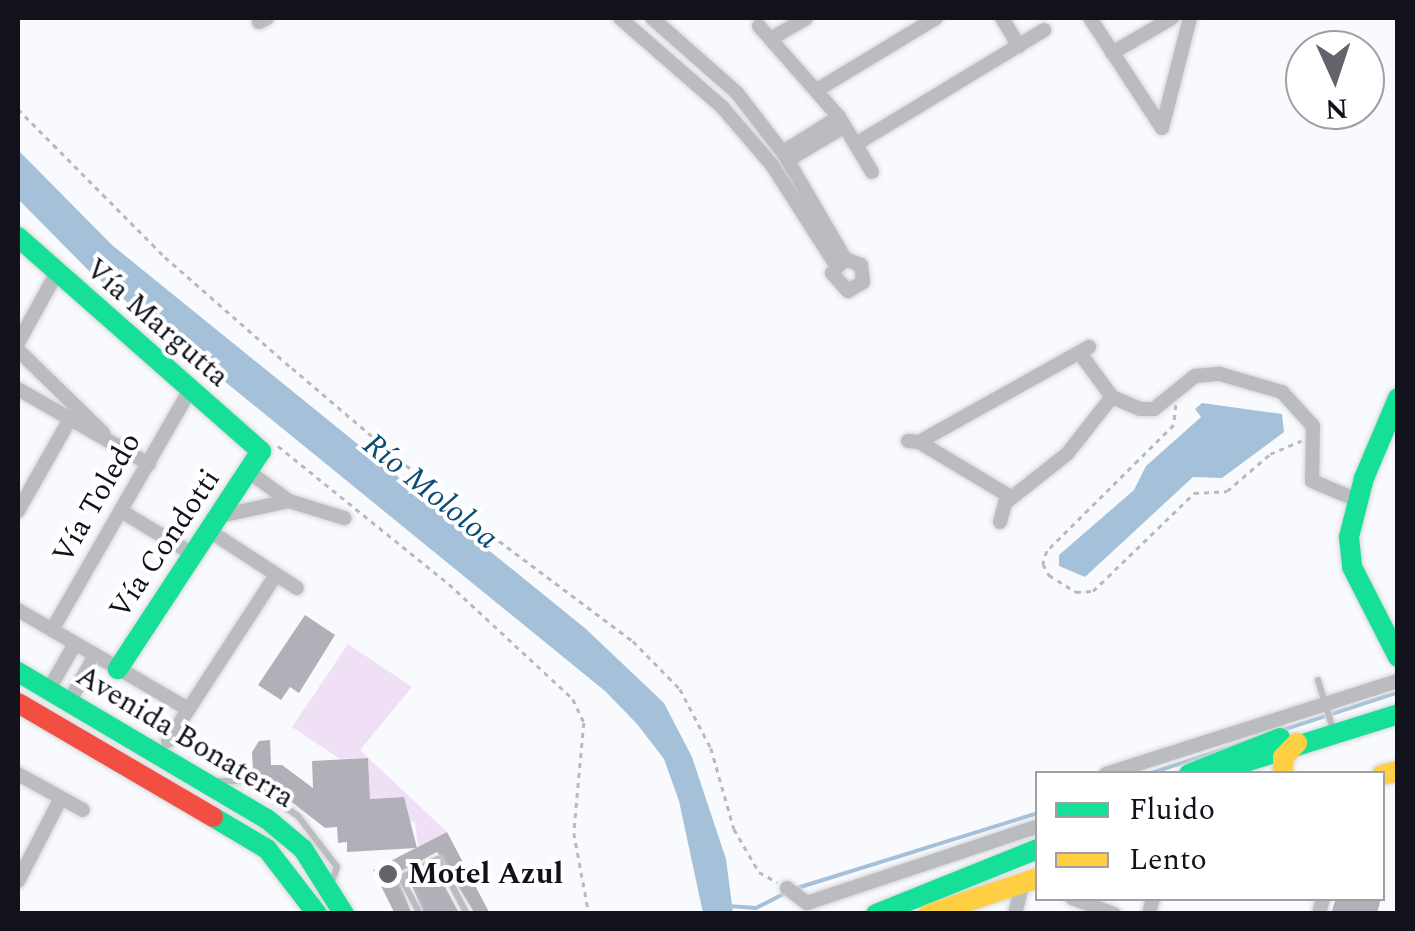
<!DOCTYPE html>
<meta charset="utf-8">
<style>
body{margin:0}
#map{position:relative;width:1415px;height:931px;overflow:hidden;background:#f9fafe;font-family:Spectral,serif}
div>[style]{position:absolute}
.green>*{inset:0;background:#efe0f5}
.water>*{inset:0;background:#a5c1d9}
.stream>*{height:4px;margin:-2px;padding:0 2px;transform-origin:2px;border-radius:2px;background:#a5c1d9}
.building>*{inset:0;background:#b1afb8}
.path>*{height:2.5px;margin-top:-1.25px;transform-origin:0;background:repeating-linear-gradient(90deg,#b9babd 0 5px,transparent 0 10px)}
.roads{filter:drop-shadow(0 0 2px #d5d6d9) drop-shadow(0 0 2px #d5d6d9)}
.lane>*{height:6px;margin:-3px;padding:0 3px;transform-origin:3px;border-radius:3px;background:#babcc0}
.street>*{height:14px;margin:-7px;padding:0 7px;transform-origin:7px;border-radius:7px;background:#babcc0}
.fast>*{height:20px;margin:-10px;padding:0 10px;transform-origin:10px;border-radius:10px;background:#16e098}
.slow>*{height:20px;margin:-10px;padding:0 10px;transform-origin:10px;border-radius:10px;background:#ffcf43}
.jam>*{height:20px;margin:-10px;padding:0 10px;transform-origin:10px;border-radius:10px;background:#f24e42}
.dots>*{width:28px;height:28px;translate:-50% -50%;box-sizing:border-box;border:5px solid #fff;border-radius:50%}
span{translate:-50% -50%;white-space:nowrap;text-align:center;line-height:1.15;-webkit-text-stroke:8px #fff;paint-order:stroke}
.street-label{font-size:30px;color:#11121c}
.poi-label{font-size:30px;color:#11121c;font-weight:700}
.left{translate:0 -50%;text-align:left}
.water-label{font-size:32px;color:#0c4d78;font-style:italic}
.frame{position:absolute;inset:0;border:20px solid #11121c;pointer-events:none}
.legend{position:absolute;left:1035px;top:771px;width:350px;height:130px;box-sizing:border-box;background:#fff;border:2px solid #a0a0a4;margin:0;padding:12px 18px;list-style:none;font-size:30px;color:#11121c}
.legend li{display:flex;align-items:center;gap:20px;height:50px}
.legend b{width:50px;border:2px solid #a0a0a4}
.north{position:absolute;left:1285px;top:30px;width:100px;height:100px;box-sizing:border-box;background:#fff;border:2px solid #a0a0a4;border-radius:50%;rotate:177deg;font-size:28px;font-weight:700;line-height:40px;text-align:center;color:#11121c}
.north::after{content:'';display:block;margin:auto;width:35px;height:45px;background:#62636b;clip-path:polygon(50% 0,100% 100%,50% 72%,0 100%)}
</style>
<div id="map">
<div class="green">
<i style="clip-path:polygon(348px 644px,412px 687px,360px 750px,447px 832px,418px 847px,415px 822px,406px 822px,404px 797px,370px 799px,368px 758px,340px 759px,292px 727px)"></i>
</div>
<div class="water">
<i style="clip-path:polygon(18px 150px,112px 245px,586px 629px,664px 703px,692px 757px,726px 859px,733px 913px,703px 913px,679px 801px,664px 759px,637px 724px,605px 691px,89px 271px,18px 199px)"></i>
<i style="clip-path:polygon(1202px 403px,1282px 414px,1284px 432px,1222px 478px,1193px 477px,1085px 577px,1059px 566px,1059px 555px,1134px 490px,1146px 466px,1201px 417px,1195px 409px)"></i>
</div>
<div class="stream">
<i style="left:1148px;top:774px;width:258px;rotate:-18.1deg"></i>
<i style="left:794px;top:889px;width:256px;rotate:-17.3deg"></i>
<i style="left:729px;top:906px;width:27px;rotate:4deg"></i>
<i style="left:756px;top:908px;width:33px;rotate:-27deg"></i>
</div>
<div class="building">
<i style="clip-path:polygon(305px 615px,335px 635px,299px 693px,290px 687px,281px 700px,258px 685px)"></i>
<i style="clip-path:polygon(270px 740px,271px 765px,282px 765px,313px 788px,312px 761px,368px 758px,370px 799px,404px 797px,417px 848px,347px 852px,347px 842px,338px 843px,337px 827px,325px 828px,253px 772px,252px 752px,259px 741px)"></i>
<i style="clip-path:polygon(447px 832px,490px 914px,475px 914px,437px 852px,396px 874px,412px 914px,395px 914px,373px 870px)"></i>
<i style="clip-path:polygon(435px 868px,458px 911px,454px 914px,424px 914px,410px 881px)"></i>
<i style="clip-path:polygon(1336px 898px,1381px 898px,1377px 914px,1331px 914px)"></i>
</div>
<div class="path">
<i style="left:18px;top:109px;width:209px;rotate:45.2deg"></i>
<i style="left:165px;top:257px;width:169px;rotate:41.2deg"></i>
<i style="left:292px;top:368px;width:230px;rotate:40.4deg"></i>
<i style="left:467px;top:517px;width:207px;rotate:36.8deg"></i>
<i style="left:633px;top:641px;width:67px;rotate:45.6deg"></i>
<i style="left:680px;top:689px;width:67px;rotate:62.3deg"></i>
<i style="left:711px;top:748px;width:84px;rotate:74.1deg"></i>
<i style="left:734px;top:829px;width:50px;rotate:59.8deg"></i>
<i style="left:759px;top:872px;width:21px;rotate:29deg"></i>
<i style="left:1176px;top:405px;width:20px;rotate:96deg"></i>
<i style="left:1174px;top:425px;width:179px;rotate:135.2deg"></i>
<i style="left:1047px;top:551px;width:14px;rotate:107deg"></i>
<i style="left:1043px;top:564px;width:13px;rotate:61deg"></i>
<i style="left:1049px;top:575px;width:32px;rotate:32deg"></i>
<i style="left:1076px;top:592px;width:17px;rotate:-3deg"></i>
<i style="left:1093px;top:591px;width:141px;rotate:-44.1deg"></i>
<i style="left:1194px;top:493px;width:33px;rotate:-3deg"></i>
<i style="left:1227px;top:491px;width:57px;rotate:-40.7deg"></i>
<i style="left:1270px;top:454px;width:34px;rotate:-23deg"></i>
<i style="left:278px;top:446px;width:220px;rotate:38.9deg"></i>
<i style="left:449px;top:584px;width:169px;rotate:42.8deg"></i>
<i style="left:573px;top:699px;width:26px;rotate:65deg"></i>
<i style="left:584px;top:723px;width:110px;rotate:95.2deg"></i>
<i style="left:574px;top:833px;width:82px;rotate:79.5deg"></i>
</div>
<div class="roads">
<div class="lane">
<i style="left:1318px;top:680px;width:45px;rotate:73.2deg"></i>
<i style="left:215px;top:781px;width:33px"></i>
<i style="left:248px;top:781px;width:61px;rotate:35deg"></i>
<i style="left:298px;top:816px;width:64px;rotate:52.6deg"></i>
<i style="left:337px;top:867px;width:21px;rotate:109deg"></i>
<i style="left:418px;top:910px;width:36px;rotate:-118deg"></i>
<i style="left:401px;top:878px;width:42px;rotate:-27.2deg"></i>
<i style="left:438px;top:859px;width:62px;rotate:62.2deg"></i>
</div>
<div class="street">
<i style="left:620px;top:18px;width:137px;rotate:41.1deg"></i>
<i style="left:723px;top:108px;width:75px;rotate:49.3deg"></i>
<i style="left:772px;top:165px;width:119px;rotate:57.4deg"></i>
<i style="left:652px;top:18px;width:113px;rotate:41.4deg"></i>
<i style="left:737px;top:93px;width:77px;rotate:52.4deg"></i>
<i style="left:784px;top:154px;width:121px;rotate:59.8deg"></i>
<i style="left:845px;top:259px;width:17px;rotate:21deg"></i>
<i style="left:861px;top:265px;width:17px;rotate:83deg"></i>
<i style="left:863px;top:282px;width:17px;rotate:149deg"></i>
<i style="left:848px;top:291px;width:24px;rotate:-132deg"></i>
<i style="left:832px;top:273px;width:19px;rotate:-47deg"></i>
<i style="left:1002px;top:18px;width:33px;rotate:59deg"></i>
<i style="left:1090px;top:18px;width:131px;rotate:56.8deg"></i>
<i style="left:1162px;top:128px;width:114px;rotate:-75.7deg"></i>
<i style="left:259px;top:22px;width:9px;rotate:-27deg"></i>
<i style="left:759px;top:26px;width:121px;rotate:48.7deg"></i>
<i style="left:839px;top:117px;width:64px;rotate:59deg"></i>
<i style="left:772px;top:38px;width:39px;rotate:-30deg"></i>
<i style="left:1112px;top:53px;width:69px;rotate:-30.3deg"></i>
<i style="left:817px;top:90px;width:139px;rotate:-31.2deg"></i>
<i style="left:856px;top:144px;width:220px;rotate:-31.2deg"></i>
<i style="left:783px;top:152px;width:66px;rotate:-32deg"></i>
<i style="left:788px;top:160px;width:66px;rotate:-30.8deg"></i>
<i style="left:18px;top:343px;width:79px;rotate:-61.2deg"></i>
<i style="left:18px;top:350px;width:119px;rotate:44.3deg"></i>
<i style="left:1082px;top:356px;width:51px;rotate:53.8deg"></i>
<i style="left:1112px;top:397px;width:30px;rotate:23deg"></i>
<i style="left:1140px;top:409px;width:14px"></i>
<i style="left:1154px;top:409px;width:53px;rotate:-38.8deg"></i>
<i style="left:1195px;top:376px;width:25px;rotate:-5deg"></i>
<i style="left:1220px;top:374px;width:65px;rotate:16.2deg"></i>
<i style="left:1282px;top:392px;width:46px;rotate:47.6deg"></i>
<i style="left:1313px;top:426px;width:55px;rotate:91deg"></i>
<i style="left:1312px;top:481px;width:49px;rotate:22.9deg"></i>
<i style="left:18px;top:389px;width:151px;rotate:29.8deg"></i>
<i style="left:908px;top:441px;width:11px;rotate:5deg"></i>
<i style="left:919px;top:442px;width:195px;rotate:-29.2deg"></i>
<i style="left:919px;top:442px;width:107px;rotate:30.9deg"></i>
<i style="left:249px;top:472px;width:49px;rotate:35.9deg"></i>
<i style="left:18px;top:511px;width:114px;rotate:-60.5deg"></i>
<i style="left:121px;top:511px;width:82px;rotate:31deg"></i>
<i style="left:220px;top:516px;width:71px;rotate:-12.3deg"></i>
<i style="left:289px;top:501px;width:58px;rotate:17.2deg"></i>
<i style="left:1000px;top:522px;width:20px;rotate:-75deg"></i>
<i style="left:1005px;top:503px;width:79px;rotate:-38.3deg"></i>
<i style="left:1067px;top:454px;width:73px;rotate:-51.7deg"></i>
<i style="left:208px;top:530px;width:106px;rotate:33.1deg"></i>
<i style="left:18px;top:610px;width:197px;rotate:30.2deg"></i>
<i style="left:52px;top:630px;width:275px;rotate:-60.1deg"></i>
<i style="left:49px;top:689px;width:52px;rotate:-60deg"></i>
<i style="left:69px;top:702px;width:54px;rotate:-61deg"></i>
<i style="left:168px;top:741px;width:198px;rotate:-57deg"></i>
<i style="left:18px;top:774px;width:74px;rotate:29deg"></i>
<i style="left:1106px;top:774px;width:306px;rotate:-17.7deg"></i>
<i style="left:18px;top:881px;width:93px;rotate:-62.6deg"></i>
<i style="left:787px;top:888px;width:25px;rotate:37deg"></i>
<i style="left:807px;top:903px;width:243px;rotate:-18.4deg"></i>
<i style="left:1072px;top:898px;width:45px;rotate:20.9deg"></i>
<i style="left:1015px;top:914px;width:32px;rotate:-76deg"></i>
<i style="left:1149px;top:914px;width:16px;rotate:-76deg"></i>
<i style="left:1319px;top:914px;width:16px;rotate:-76deg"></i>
</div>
<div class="fast">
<i style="left:18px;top:237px;width:324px;rotate:41.4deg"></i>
<i style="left:261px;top:451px;width:261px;rotate:123.3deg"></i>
<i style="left:1398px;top:398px;width:87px;rotate:113deg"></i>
<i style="left:1364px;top:478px;width:61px;rotate:104.3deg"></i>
<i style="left:1349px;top:537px;width:30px;rotate:84deg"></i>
<i style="left:1352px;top:567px;width:101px;rotate:62.9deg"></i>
<i style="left:18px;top:672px;width:289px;rotate:30.6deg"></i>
<i style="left:267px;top:819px;width:47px;rotate:39.8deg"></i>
<i style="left:303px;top:849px;width:77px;rotate:57.8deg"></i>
<i style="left:1189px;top:774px;width:98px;rotate:-21.6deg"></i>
<i style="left:1207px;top:774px;width:200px;rotate:-17.4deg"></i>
<i style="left:213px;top:817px;width:63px;rotate:30.7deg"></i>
<i style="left:267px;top:849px;width:82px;rotate:52.4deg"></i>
<i style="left:876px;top:914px;width:175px;rotate:-21.9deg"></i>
</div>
<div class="slow">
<i style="left:1283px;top:774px;width:17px;rotate:-90deg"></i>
<i style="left:1283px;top:757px;width:20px;rotate:-45deg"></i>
<i style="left:1382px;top:775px;width:16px;rotate:-14deg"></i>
<i style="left:929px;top:914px;width:115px;rotate:-18.3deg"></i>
</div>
<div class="jam">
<i style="left:18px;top:703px;width:226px;rotate:30.3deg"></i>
</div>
</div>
<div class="dots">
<i style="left:388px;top:874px;background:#62636b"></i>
</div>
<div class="street-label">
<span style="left:157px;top:323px;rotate:41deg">Vía Margutta</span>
<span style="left:97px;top:498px;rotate:-60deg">Vía Toledo</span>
<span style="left:165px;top:544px;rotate:-56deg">Vía Condotti</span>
<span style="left:185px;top:737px;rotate:31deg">Avenida Bonaterra</span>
</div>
<div class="poi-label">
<span class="left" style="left:408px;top:874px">Motel Azul</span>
</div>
<div class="water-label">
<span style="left:430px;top:492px;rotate:39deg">Río Mololoa</span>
</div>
<div class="frame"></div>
<ul class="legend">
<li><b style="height:12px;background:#16e098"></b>Fluido</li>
<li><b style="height:12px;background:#ffcf43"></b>Lento</li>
</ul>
<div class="north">N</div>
</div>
